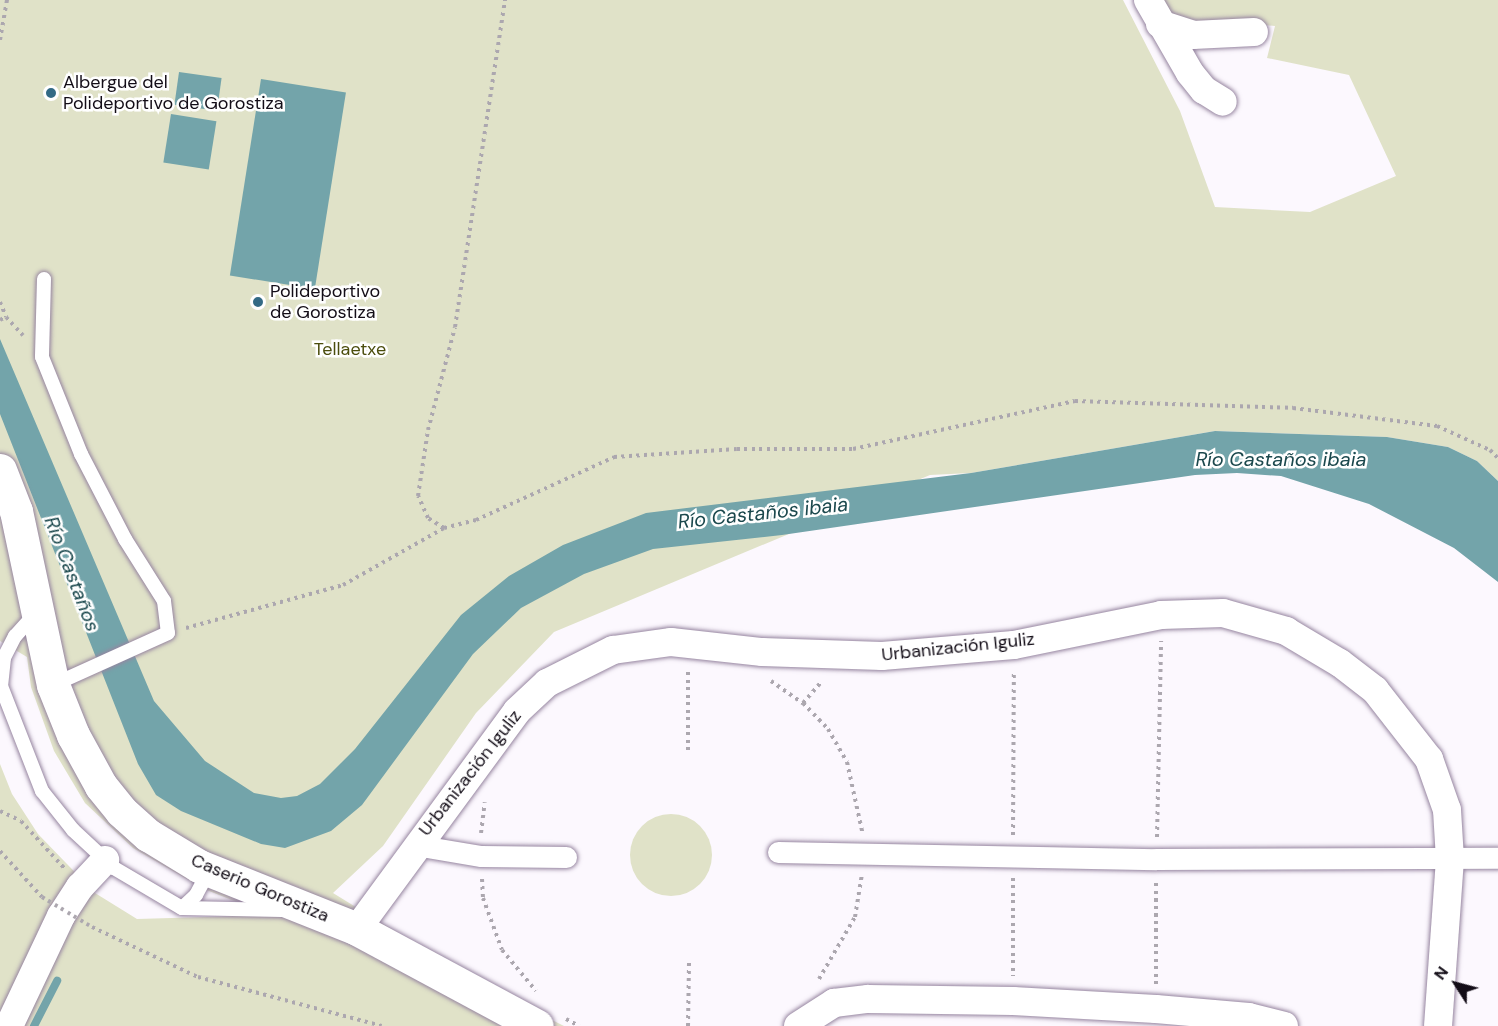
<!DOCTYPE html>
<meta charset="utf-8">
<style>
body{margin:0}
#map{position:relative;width:1498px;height:1026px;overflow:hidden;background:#fcf8fe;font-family:"DM Sans",sans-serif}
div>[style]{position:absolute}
.green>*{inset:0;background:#e0e2c8}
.round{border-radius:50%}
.water>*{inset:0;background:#73a4aa;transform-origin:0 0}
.stream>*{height:8px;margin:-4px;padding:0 4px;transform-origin:4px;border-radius:4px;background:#73a4aa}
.path>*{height:4px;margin-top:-2px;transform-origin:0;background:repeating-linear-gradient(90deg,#aca7af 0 3px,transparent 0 7.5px)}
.roads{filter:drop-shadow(0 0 2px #9685a0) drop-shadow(0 0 2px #9685a0)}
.service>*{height:14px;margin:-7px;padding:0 7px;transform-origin:7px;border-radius:7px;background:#fff}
.pedestrian>*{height:21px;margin:-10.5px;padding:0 10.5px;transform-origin:10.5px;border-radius:10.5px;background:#fff}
.minor>*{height:28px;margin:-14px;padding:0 14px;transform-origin:14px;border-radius:14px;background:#fff}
.tertiary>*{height:33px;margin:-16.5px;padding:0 16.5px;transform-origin:16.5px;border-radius:16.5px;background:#fff}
.path-bridge>*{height:4px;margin-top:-2px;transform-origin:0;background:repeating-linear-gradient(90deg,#aca7af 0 3px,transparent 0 7.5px)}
.dots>*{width:16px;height:16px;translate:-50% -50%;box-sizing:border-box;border:3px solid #fff;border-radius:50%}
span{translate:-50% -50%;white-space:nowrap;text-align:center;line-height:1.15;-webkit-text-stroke:5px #fff;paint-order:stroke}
.poi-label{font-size:18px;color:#130d17}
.left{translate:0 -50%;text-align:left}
.park-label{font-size:18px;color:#4b4d0d}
.street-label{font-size:18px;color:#130d17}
.water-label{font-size:20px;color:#1b484d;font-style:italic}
.north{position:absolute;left:1426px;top:954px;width:60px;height:60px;-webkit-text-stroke:4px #fff;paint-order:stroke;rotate:306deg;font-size:16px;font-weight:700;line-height:24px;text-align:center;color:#130d17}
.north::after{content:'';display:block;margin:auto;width:21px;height:27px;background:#130d17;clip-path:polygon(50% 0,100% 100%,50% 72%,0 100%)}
</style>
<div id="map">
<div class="green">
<i style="clip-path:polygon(0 0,1123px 0,1180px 111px,1215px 207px,1310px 212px,1396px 176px,1349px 75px,1267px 58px,1275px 26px,1213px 21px,1195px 26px,1167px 13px,1157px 0,1498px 0,1498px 481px,1477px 461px,1448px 447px,1387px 437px,1215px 431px,971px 473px,930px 475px,554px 632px,476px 713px,383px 846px,333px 893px,484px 986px,564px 1026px,0 1026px,0 764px,12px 794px,38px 834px,95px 893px,137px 919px,270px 915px,204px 889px,133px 848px,85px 803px,54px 751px,31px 687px,27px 657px,0 641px)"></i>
<i class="round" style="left:630px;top:814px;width:82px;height:82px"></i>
</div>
<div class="water">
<i style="left:179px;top:72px;width:43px;height:33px;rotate:8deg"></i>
<i style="left:261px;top:79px;width:86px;height:199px;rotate:9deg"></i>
<i style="left:171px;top:114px;width:46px;height:49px;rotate:9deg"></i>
<i style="clip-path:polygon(0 339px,154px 701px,205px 761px,254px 793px,281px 798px,297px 796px,320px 784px,355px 749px,461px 615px,509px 576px,563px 545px,646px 513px,971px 473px,1215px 431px,1387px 437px,1448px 447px,1477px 461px,1498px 481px,1498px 582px,1454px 548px,1369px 504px,1281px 476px,1237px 473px,1195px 475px,782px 535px,653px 549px,584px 574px,521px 608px,473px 654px,362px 805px,331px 831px,285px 848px,261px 844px,181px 811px,156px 795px,138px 764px,0 414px)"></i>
</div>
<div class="stream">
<i style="left:34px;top:1026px;width:51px;rotate:-62.9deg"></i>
</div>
<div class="path">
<i style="left:0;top:40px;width:41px;rotate:-80.1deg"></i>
<i style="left:0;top:302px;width:16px;rotate:68deg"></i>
<i style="left:6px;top:317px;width:25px;rotate:47deg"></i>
<i style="left:0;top:320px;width:7px;rotate:-27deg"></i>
<i style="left:444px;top:528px;width:19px;rotate:-148deg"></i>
<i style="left:428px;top:518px;width:24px;rotate:-114deg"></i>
<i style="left:418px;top:496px;width:67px;rotate:-81.4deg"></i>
<i style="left:428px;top:430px;width:106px;rotate:-75.3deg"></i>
<i style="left:455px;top:327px;width:331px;rotate:-81.3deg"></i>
<i style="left:186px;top:628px;width:163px;rotate:-15.3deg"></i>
<i style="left:343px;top:585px;width:116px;rotate:-29.4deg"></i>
<i style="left:444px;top:528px;width:33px;rotate:-14deg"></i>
<i style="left:476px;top:520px;width:152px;rotate:-24.5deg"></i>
<i style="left:614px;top:457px;width:123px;rotate:-3.7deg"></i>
<i style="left:737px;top:449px;width:116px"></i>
<i style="left:853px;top:449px;width:227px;rotate:-12.2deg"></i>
<i style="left:1075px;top:401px;width:218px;rotate:1.8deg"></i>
<i style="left:1293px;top:408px;width:145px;rotate:7.1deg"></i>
<i style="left:1437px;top:426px;width:58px;rotate:24.4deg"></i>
<i style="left:1490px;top:450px;width:11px;rotate:45deg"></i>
<i style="left:771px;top:681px;width:39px;rotate:35deg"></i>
<i style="left:803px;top:703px;width:36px;rotate:46deg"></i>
<i style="left:828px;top:729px;width:38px;rotate:60deg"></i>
<i style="left:847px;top:762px;width:71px;rotate:77.7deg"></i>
<i style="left:803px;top:703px;width:29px;rotate:-49deg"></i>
<i style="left:688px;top:750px;width:80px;rotate:-90deg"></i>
<i style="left:0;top:811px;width:23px;rotate:25deg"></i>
<i style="left:21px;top:821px;width:64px;rotate:47.5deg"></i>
<i style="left:481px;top:833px;width:31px;rotate:-83deg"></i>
<i style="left:1013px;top:835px;width:164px;rotate:-89.7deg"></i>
<i style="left:1157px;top:837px;width:196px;rotate:-88.8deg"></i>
<i style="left:0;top:851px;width:62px;rotate:47.6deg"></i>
<i style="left:1013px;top:878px;width:98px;rotate:90deg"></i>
<i style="left:482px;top:879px;width:19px;rotate:87deg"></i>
<i style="left:483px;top:898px;width:55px;rotate:69.9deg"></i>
<i style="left:502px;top:950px;width:53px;rotate:50.3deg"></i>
<i style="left:92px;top:927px;width:117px;rotate:25.3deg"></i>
<i style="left:198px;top:977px;width:190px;rotate:14.9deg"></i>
<i style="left:819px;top:979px;width:72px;rotate:-59.9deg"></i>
<i style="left:855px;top:917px;width:44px;rotate:-80.8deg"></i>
<i style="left:1156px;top:984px;width:103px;rotate:-90deg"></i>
<i style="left:566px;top:1019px;width:15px;rotate:28deg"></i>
<i style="left:688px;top:1026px;width:67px;rotate:-89.1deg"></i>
</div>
<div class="roads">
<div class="service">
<i style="left:44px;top:279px;width:78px;rotate:91.5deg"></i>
<i style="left:42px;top:357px;width:105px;rotate:68.1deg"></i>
<i style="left:81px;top:454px;width:96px;rotate:62.6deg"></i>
<i style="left:125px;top:539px;width:73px;rotate:57.8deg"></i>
<i style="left:164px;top:601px;width:32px;rotate:83deg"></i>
<i style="left:168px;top:633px;width:126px;rotate:155.7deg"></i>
<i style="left:36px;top:613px;width:31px;rotate:132deg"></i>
<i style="left:15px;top:636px;width:25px;rotate:117deg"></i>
<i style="left:4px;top:658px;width:28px;rotate:96deg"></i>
<i style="left:1px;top:686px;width:113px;rotate:68.7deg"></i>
<i style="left:42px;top:791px;width:50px;rotate:51.5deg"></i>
<i style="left:73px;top:830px;width:56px;rotate:42.8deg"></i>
<i style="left:114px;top:868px;width:79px;rotate:30.5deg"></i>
<i style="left:182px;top:908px;width:100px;rotate:1.1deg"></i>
<i style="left:182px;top:908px;width:19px;rotate:-43deg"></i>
<i style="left:196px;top:895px;width:17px;rotate:-62deg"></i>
<i style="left:204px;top:880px;width:13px;rotate:-108deg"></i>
</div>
<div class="pedestrian">
<i style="left:415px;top:845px;width:67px;rotate:9.5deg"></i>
<i style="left:481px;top:856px;width:85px;rotate:0.7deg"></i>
<i style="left:778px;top:852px;width:378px;rotate:1.1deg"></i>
<i style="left:1156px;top:859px;width:342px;rotate:-0.2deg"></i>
</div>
<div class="minor">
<i style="left:1148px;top:0;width:84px;rotate:60.1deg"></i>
<i style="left:1190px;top:73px;width:22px;rotate:51deg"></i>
<i style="left:1204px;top:90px;width:22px;rotate:32deg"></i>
<i style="left:1160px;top:24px;width:35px;rotate:18deg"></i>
<i style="left:1193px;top:35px;width:61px;rotate:-2.8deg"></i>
<i style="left:357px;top:929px;width:270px;rotate:-53.7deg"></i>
<i style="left:517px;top:711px;width:41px;rotate:-43deg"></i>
<i style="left:547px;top:683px;width:74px;rotate:-26.6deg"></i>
<i style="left:613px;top:650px;width:59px;rotate:-7.9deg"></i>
<i style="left:671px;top:642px;width:92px;rotate:6.3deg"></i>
<i style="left:762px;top:652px;width:120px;rotate:1.9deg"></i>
<i style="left:882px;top:656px;width:132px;rotate:-4.8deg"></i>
<i style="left:1014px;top:645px;width:150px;rotate:-11.5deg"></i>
<i style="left:1161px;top:615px;width:62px;rotate:-1.8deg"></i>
<i style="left:1223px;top:613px;width:66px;rotate:15.9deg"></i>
<i style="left:1286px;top:631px;width:63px;rotate:30.7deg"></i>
<i style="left:1340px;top:663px;width:44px;rotate:37.6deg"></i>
<i style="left:1375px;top:690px;width:88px;rotate:52deg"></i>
<i style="left:1429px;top:759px;width:54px;rotate:70.6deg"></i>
<i style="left:1447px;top:810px;width:49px;rotate:86.5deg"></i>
<i style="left:1450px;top:859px;width:167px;rotate:94.1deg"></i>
<i style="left:9px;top:1026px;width:122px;rotate:-64.7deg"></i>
<i style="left:61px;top:916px;width:35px;rotate:-57deg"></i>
<i style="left:80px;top:887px;width:37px;rotate:-47deg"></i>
<i style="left:798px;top:1026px;width:43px;rotate:-32.6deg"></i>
<i style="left:834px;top:1003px;width:34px;rotate:-7deg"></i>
<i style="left:868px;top:999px;width:145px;rotate:0.8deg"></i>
<i style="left:1013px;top:1001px;width:143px;rotate:3.2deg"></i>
<i style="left:1156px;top:1009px;width:93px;rotate:4.9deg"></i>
<i style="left:1249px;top:1017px;width:36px;rotate:14deg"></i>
</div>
<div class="tertiary">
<i style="left:0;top:470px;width:44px;rotate:68.7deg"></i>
<i style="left:16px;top:511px;width:178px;rotate:78deg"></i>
<i style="left:53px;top:685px;width:54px;rotate:68.2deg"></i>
<i style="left:73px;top:735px;width:58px;rotate:61.2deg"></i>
<i style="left:101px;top:786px;width:32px;rotate:51deg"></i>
<i style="left:121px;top:811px;width:36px;rotate:42deg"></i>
<i style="left:148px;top:835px;width:60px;rotate:31.3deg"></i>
<i style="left:199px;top:866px;width:170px;rotate:21.7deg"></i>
<i style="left:357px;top:929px;width:204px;rotate:28.3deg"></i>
</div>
</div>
<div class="path-bridge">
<i style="left:42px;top:897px;width:58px;rotate:31deg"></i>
</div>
<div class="dots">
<i style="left:51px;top:93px;background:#336a85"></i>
<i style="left:258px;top:302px;background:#336a85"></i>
</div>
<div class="poi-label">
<span class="left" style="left:63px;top:93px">Albergue del<br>Polideportivo de Gorostiza</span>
<span class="left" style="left:270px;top:302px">Polideportivo<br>de Gorostiza</span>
</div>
<div class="park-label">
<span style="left:350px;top:349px">Tellaetxe</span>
</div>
<div class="street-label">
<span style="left:958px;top:647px;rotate:-6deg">Urbanización Iguliz</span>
<span style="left:470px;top:773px;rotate:-52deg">Urbanización Iguliz</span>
<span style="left:260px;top:888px;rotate:23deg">Caserio Gorostiza</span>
</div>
<div class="water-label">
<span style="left:1281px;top:459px">Río Castaños ibaia</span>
<span style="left:763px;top:513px;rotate:-6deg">Río Castaños ibaia</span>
<span style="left:72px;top:574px;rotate:69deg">Río Castaños</span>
</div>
<div class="north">N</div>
</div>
